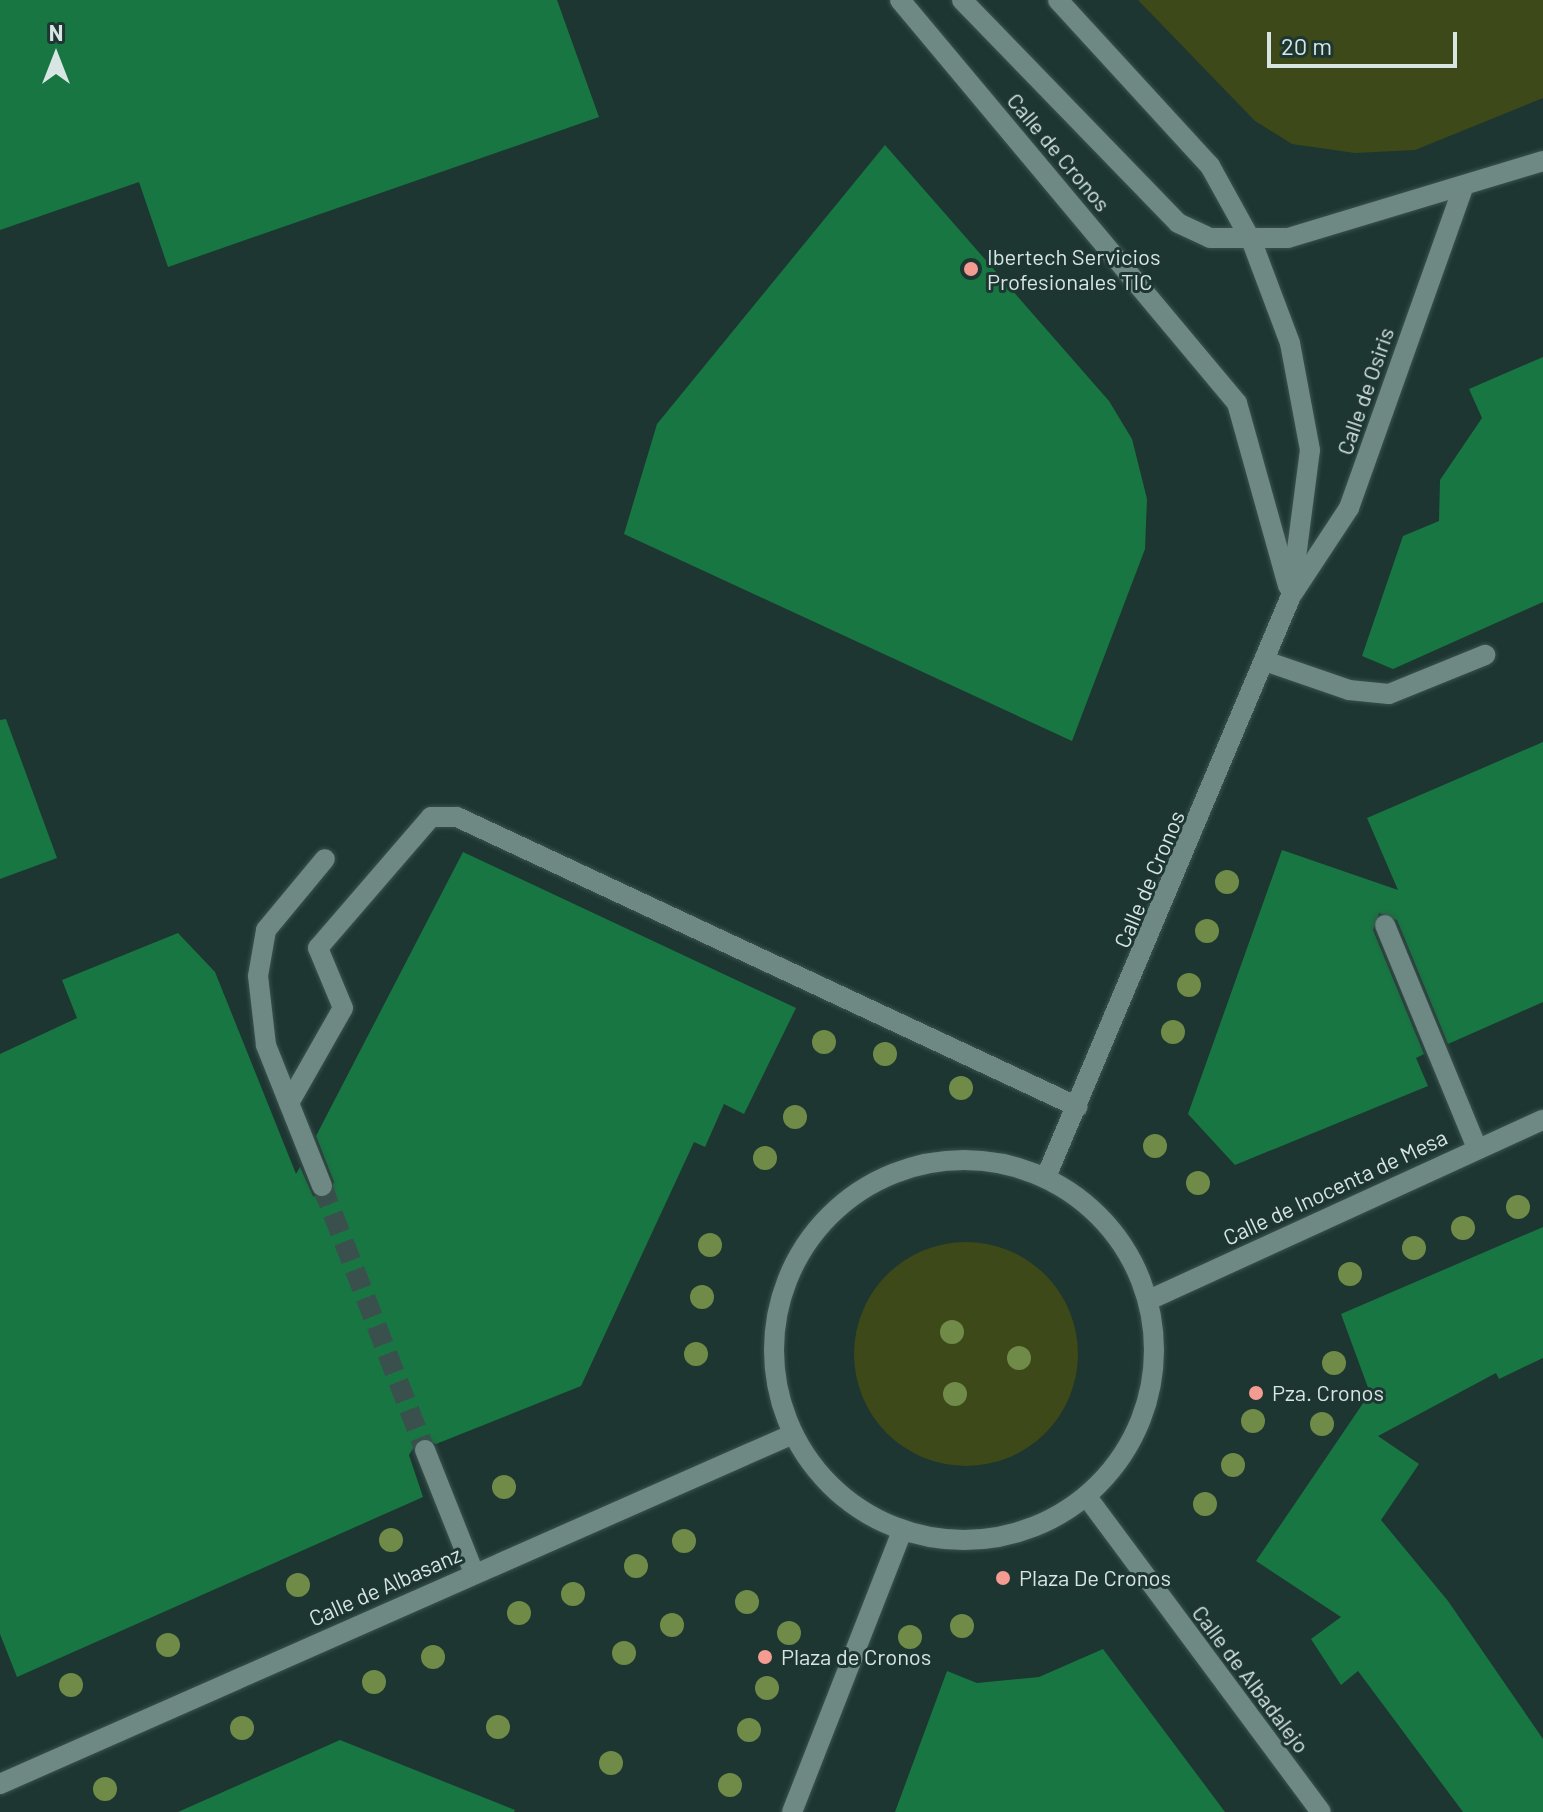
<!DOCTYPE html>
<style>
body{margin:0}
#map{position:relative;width:1543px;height:1812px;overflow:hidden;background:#1d3632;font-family:Barlow,sans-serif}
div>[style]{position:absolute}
.green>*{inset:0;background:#3d4918}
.round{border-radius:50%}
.building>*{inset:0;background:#187642}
.minor-tunnel>*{height:20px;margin-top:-10px;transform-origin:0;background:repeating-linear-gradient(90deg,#39504d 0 20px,transparent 0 30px)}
.roads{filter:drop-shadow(0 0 2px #3b514e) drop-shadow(0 0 2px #3b514e)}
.minor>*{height:20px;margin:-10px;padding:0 10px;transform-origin:10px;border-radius:10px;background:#6e8984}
.minor>.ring{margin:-10px;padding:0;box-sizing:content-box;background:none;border:20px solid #6e8984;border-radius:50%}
.trees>*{width:24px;height:24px;margin:-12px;border-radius:50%;background:#6f8b47}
.dots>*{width:22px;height:22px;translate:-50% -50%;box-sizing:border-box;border:4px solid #1d3632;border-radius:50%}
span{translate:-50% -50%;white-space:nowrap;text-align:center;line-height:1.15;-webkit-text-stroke:6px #1d3632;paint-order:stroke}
.street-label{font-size:22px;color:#d7e5e3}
.poi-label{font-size:22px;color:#d7e5e3}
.left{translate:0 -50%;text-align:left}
.north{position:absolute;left:16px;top:16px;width:80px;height:80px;-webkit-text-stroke:6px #1d3632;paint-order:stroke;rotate:0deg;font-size:22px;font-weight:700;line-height:32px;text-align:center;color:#d7e5e3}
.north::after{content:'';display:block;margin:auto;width:28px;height:36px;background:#d7e5e3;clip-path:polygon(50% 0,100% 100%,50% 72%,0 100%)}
.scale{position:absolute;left:1267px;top:32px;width:190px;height:36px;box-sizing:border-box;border:4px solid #d7e5e3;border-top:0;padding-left:10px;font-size:24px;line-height:28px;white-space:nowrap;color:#d7e5e3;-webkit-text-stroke:6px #1d3632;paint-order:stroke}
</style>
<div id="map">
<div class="green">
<i style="clip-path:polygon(1138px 0,1543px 0,1543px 98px,1415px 150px,1355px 153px,1292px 144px,1255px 121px)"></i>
<i class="round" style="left:854px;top:1242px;width:224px;height:224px"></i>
</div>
<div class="building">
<i style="clip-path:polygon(0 0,557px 0,599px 117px,168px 267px,139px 182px,0 230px)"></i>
<i style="clip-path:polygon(885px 145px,1109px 401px,1132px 439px,1147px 499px,1145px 549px,1072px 741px,624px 534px,657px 424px)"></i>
<i style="clip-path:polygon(1543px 357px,1543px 602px,1393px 669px,1362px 656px,1403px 536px,1439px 521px,1440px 480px,1482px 418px,1469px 389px)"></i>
<i style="clip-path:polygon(6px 719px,57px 858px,0 879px,0 720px)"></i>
<i style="clip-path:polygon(1543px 742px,1543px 1002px,1448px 1044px,1397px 920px,1379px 913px,1373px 930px,1424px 1054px,1416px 1058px,1428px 1086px,1235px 1165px,1188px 1114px,1282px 850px,1398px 890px,1367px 818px)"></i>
<i style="clip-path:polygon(463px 852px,796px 1008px,744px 1114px,724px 1104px,705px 1147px,694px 1142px,581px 1386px,436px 1444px,420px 1438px,409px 1455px,423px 1497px,17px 1677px,0 1634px,0 1054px,77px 1018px,62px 980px,178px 933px,215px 972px,296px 1174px,300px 1167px,313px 1196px,327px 1198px,334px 1182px,316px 1136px)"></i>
<i style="clip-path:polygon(1543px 1227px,1543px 1358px,1499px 1379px,1496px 1373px,1378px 1436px,1419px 1464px,1381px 1520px,1448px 1601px,1543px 1739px,1543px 1812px,1463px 1812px,1358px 1671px,1341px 1685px,1311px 1639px,1341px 1617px,1256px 1561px,1370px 1393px,1341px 1314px)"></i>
<i style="clip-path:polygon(1103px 1649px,1225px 1812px,895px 1812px,947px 1671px,977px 1683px,1039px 1677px)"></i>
<i style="clip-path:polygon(340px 1740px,515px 1810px,514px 1812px,178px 1812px)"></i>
</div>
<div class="minor-tunnel">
<i style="left:322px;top:1186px;width:283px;rotate:68.7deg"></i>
</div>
<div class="roads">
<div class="minor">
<i style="left:900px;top:0;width:525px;rotate:50.1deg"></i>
<i style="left:1237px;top:403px;width:190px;rotate:74.4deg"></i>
<i style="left:962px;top:0;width:310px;rotate:45.9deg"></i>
<i style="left:1178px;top:223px;width:35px;rotate:25deg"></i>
<i style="left:1210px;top:238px;width:78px"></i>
<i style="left:1288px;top:238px;width:266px;rotate:-16.8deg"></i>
<i style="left:1293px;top:593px;width:102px;rotate:-56.6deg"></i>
<i style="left:1349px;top:508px;width:337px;rotate:-70.4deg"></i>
<i style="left:1265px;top:661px;width:89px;rotate:19deg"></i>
<i style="left:1349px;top:690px;width:40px;rotate:5.7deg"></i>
<i style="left:1389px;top:694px;width:104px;rotate:-22.1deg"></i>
<i style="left:1385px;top:925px;width:241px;rotate:67.6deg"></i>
<i style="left:289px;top:1103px;width:109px;rotate:-60.4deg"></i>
<i style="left:343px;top:1008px;width:65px;rotate:-112.6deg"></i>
<i style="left:318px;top:948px;width:173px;rotate:-49.2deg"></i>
<i style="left:431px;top:817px;width:26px"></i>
<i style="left:457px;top:817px;width:685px;rotate:25.03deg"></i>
<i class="ring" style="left:774px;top:1160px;width:360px;height:360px"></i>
<i style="left:1046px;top:1177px;width:631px;rotate:-67.14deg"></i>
<i style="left:1291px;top:596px;width:147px;rotate:-82.6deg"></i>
<i style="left:1310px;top:450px;width:109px;rotate:-100.6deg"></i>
<i style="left:1290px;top:343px;width:108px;rotate:-110.6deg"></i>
<i style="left:1252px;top:242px;width:87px;rotate:-118.9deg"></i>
<i style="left:1210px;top:166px;width:225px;rotate:-132.5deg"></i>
<i style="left:322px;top:1186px;width:152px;rotate:-111.7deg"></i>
<i style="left:266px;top:1045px;width:69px;rotate:-96.6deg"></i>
<i style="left:258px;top:976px;width:47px;rotate:-80.1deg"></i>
<i style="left:266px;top:930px;width:92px;rotate:-50.3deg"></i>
<i style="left:1149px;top:1300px;width:433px;rotate:-24.6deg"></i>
<i style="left:425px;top:1450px;width:132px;rotate:68.3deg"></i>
<i style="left:1087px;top:1497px;width:392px;rotate:53.4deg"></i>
<i style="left:0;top:1784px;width:865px;rotate:-23.81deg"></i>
<i style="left:792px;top:1812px;width:301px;rotate:-68.6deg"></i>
</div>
</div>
<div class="trees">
<i style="left:1227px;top:882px"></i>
<i style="left:1207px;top:931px"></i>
<i style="left:1189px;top:985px"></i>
<i style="left:1173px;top:1032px"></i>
<i style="left:824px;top:1042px"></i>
<i style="left:885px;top:1054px"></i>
<i style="left:961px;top:1088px"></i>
<i style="left:795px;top:1117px"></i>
<i style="left:1155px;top:1146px"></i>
<i style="left:765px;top:1158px"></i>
<i style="left:1198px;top:1183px"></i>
<i style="left:1518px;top:1207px"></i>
<i style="left:1463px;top:1228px"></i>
<i style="left:710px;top:1245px"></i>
<i style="left:1414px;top:1248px"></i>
<i style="left:1350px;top:1274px"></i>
<i style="left:702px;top:1297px"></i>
<i style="left:952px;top:1332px"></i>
<i style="left:696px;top:1354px"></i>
<i style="left:1019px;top:1358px"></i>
<i style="left:1334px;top:1363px"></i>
<i style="left:955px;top:1394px"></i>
<i style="left:1253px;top:1421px"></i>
<i style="left:1322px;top:1424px"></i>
<i style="left:1233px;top:1465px"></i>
<i style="left:504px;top:1487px"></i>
<i style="left:1205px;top:1504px"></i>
<i style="left:391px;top:1540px"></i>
<i style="left:684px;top:1541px"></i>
<i style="left:636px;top:1566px"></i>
<i style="left:298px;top:1585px"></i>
<i style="left:573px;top:1594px"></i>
<i style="left:747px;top:1602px"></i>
<i style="left:519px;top:1613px"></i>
<i style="left:672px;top:1625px"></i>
<i style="left:962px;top:1626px"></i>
<i style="left:789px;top:1633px"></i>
<i style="left:910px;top:1637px"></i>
<i style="left:168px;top:1645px"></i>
<i style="left:624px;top:1653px"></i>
<i style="left:433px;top:1657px"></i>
<i style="left:374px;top:1682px"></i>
<i style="left:71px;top:1685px"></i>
<i style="left:767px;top:1688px"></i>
<i style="left:498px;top:1727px"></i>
<i style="left:242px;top:1728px"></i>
<i style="left:749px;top:1730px"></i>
<i style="left:611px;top:1763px"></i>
<i style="left:730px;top:1785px"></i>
<i style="left:105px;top:1789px"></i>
</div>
<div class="dots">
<i style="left:971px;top:269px;background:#f59c92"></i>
<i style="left:1256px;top:1393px;background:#f59c92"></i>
<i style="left:1003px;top:1578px;background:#f59c92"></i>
<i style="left:765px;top:1657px;background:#f59c92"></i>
</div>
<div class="street-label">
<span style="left:1059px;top:152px;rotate:50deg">Calle de Cronos</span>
<span style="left:1365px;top:391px;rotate:-71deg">Calle de Osiris</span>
<span style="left:1149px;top:879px;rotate:-67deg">Calle de Cronos</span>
<span style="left:1335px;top:1187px;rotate:-25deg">Calle de Inocenta de Mesa</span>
<span style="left:385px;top:1586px;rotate:-24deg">Calle de Albasanz</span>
<span style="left:1251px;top:1679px;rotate:53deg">Calle de Albadalejo</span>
</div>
<div class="poi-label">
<span class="left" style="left:987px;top:269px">Ibertech Servicios<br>Profesionales TIC</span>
<span class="left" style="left:1272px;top:1393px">Pza. Cronos</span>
<span class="left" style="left:1019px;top:1578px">Plaza De Cronos</span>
<span class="left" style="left:781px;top:1657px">Plaza de Cronos</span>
</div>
<div class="north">N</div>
<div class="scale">20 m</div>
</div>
